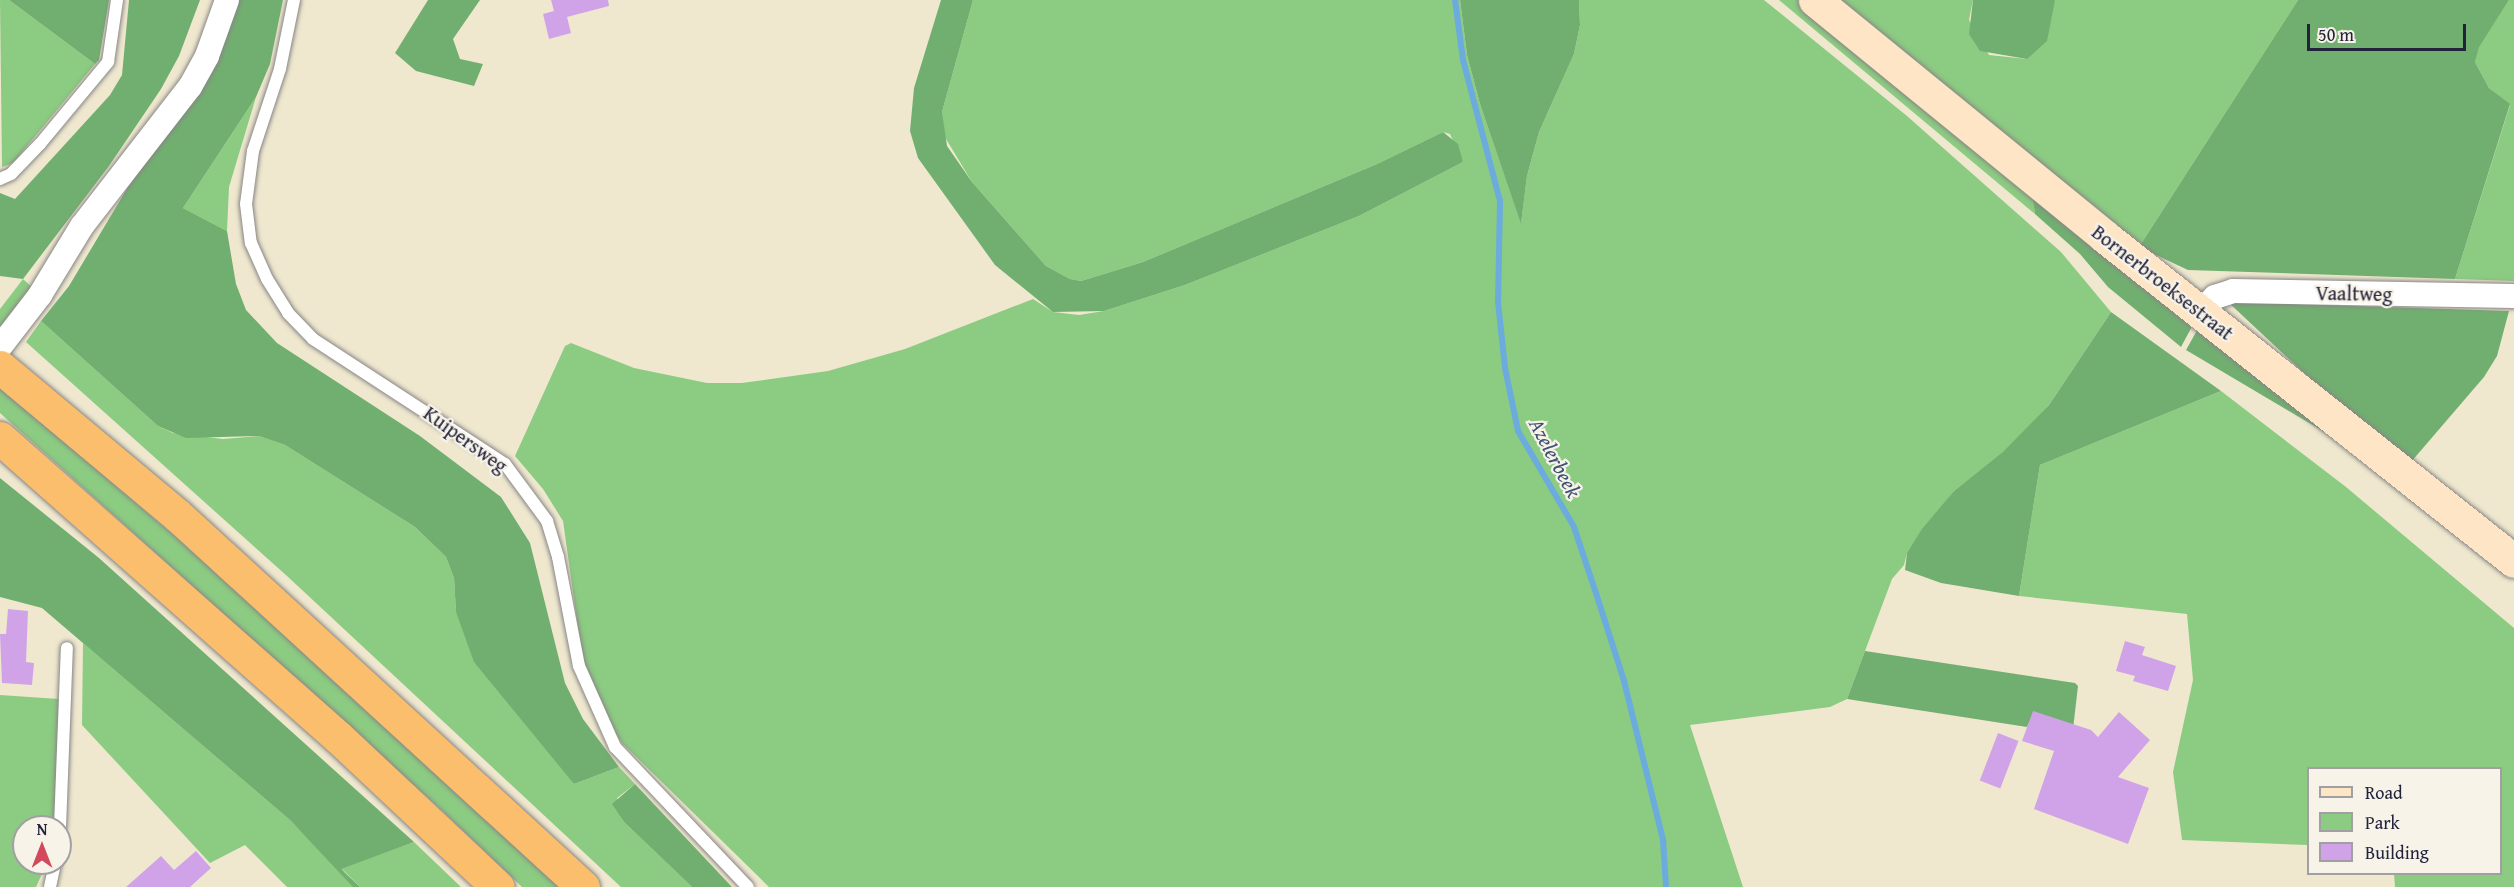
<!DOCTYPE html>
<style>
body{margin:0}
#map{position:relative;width:2514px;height:887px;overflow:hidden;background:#efe8cf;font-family:"Gentium Book Plus",serif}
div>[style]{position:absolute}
.green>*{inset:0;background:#8ccb82}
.forest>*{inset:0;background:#71af70}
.stream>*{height:6px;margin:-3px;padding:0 3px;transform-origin:3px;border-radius:3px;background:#6babde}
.building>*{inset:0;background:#d0a3e9;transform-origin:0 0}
.roads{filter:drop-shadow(0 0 2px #888585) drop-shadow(0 0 2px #888585)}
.lane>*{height:12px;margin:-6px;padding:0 6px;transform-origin:6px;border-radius:6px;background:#fff}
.street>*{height:24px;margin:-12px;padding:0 12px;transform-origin:12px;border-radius:12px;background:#fff}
.secondary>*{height:33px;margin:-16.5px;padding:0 16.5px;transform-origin:16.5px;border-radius:16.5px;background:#fde5c5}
.highway>*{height:33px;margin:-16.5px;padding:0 16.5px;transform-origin:16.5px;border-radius:16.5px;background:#fabe6d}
span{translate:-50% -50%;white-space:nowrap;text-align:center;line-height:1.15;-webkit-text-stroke:4.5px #f7f3e8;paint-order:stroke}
.street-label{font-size:20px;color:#22223b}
.water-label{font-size:21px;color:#3c5274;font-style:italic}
.legend{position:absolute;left:2307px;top:767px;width:195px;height:108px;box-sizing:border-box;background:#f7f3e8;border:2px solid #a29fa3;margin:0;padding:8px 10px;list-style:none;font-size:18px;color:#22223b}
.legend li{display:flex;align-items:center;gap:12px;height:30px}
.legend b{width:30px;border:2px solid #a29fa3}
.north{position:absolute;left:12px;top:815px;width:60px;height:60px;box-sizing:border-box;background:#f7f3e8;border:2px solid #a29fa3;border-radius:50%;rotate:0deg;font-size:16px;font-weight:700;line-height:24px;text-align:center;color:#22223b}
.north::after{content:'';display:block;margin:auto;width:21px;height:27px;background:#d1495b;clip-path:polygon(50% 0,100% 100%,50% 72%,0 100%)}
.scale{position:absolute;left:2307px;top:24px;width:159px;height:27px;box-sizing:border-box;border:3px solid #22223b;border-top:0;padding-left:8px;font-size:18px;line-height:21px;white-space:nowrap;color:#22223b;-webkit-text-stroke:4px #f7f3e8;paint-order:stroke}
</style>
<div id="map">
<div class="green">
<i style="clip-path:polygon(0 0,9px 0,95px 64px,13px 163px,2px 167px)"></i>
<i style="clip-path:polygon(973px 0,1460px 0,1467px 55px,1480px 104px,1521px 223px,1527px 176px,1539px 132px,1574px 54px,1580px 25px,1579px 0,1764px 0,1907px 116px,2061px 252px,2111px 312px,2049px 405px,2003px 453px,1954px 491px,1907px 553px,1904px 565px,1892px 579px,1847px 699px,1830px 707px,1690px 725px,1743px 887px,769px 887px,622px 743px,609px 724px,583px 663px,563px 521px,543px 489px,515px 456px,565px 346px,571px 343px,634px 368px,707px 383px,742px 383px,828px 371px,905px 349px,1033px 299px,1053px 312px,1079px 315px,1104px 311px,1185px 285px,1359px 216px,1463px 162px,1450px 134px,1443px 132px,1377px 164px,1143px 262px,1081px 281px,1070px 279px,1046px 266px,972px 182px,943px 134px,942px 112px)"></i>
<i style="clip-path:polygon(1779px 0,1799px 0,2031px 188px,2035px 214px)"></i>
<i style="clip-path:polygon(1835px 0,1973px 0,1969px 20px,1989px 55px,2027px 59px,2055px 0,2298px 0,2139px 247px)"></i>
<i style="clip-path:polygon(2509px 0,2514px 0,2514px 281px,2455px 279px,2510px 105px,2489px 88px,2475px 62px,2478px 47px)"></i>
<i style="clip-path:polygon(256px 97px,229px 187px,227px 231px,183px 208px)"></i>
<i style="clip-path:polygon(23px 279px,34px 289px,0 334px,0 309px)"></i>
<i style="clip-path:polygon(41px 321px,158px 426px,173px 433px,223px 439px,259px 436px,285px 445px,415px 527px,446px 557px,454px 578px,456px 612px,574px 784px,619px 767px,635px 784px,617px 798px,625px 823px,692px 887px,621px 887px,287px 576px,26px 342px)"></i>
<i style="clip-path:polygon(0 386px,290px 635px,561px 887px,522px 887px,437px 806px,0 413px)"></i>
<i style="clip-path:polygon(2221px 391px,2346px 487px,2514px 628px,2514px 887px,2395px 887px,2394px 874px,2500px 874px,2500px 768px,2308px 768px,2308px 845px,2182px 840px,2173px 772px,2193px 680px,2187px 614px,2019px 596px,2040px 465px)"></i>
<i style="clip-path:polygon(83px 643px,291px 821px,339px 869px,414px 842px,461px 887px,360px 887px,342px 869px,353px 887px,287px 887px,245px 845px,210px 863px,82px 725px)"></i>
<i style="clip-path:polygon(0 695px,59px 699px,54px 827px,24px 827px,24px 863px,47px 863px,36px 887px,0 887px)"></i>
</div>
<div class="forest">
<i style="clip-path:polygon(9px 0,109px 0,99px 60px,95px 64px)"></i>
<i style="clip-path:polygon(129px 0,200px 0,179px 56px,161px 89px,109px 166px,23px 279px,0 276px,0 193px,15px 199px,110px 95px,122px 75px)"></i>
<i style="clip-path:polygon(237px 0,283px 0,270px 64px,256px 97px,183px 208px,227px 231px,236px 284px,246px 310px,277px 343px,420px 436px,501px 497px,530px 543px,565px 683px,583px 719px,619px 767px,574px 784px,474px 662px,456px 612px,454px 578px,446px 557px,415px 527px,285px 445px,259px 436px,186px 438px,158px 426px,41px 321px,69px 286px,128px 187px,197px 92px,218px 56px)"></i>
<i style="clip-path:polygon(428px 0,480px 0,453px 39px,460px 59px,483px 64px,474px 86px,416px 71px,395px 53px)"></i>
<i style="clip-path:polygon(941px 0,973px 0,942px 112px,947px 146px,972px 182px,1046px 266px,1070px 279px,1081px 281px,1143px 262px,1377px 164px,1443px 132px,1458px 144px,1463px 162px,1359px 216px,1185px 285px,1104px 311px,1053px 312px,995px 265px,918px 158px,910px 131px,914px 88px)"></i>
<i style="clip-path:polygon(1460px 0,1579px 0,1580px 25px,1574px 54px,1539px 132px,1527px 176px,1521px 224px,1480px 104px,1467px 55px)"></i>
<i style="clip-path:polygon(1973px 0,2055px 0,2047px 41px,2027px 59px,1980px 51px,1969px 34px)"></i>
<i style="clip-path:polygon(2298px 0,2509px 0,2479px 47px,2475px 62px,2489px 88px,2510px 104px,2455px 279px,2188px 270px,2139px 247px)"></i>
<i style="clip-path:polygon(2031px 188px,2195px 321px,2181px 347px,2108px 287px,2080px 254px,2035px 214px)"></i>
<i style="clip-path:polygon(2228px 302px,2509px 311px,2497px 356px,2484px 377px,2411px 462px,2323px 391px)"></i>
<i style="clip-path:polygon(2111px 312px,2221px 391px,2040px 465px,2019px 596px,1941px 583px,1905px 570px,1907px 553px,1922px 529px,1954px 491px,2003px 452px,2049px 405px)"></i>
<i style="clip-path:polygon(2200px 325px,2353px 449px,2186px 350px)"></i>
<i style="clip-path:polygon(0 478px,99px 558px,414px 842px,341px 869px,360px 887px,353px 887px,291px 821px,42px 608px,0 597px)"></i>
<i style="clip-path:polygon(1865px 651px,2075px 683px,2078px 686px,2072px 738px,2029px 723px,2027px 727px,1847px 699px)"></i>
<i style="clip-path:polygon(635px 784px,732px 887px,692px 887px,625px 823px,612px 804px)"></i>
</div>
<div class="stream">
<i style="left:1455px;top:0;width:61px;rotate:82.4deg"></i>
<i style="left:1463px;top:60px;width:146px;rotate:75.3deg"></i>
<i style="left:1500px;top:201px;width:101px;rotate:91.1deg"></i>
<i style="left:1498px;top:302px;width:66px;rotate:83.9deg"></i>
<i style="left:1505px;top:368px;width:64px;rotate:78.3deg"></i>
<i style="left:1518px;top:431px;width:111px;rotate:59.7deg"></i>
<i style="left:1574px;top:527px;width:66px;rotate:71.6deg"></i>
<i style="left:1595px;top:590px;width:96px;rotate:72.3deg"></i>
<i style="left:1624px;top:681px;width:164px;rotate:76.2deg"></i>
<i style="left:1663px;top:840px;width:47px;rotate:86.3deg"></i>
</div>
<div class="building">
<i style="clip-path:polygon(551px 0,608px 0,609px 6px,567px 17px,571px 33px,549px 39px,543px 14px,554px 11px)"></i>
<i style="clip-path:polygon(8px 609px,28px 611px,26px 662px,34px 663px,32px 685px,2px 683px,0 634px,6px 634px)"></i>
<i style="clip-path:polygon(2125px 641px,2145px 647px,2142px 655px,2176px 666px,2168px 691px,2133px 681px,2135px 676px,2116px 671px)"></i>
<i style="clip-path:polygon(2033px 711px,2091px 730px,2098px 737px,2119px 712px,2150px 740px,2118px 777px,2149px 788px,2128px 844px,2034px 809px,2054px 751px,2022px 741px)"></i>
<i style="left:1998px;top:733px;width:22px;height:51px;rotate:21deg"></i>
<i style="clip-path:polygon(196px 851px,211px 868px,190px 887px,126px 887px,161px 856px,174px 870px)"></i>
</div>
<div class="roads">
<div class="lane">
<i style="left:294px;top:0;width:70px;rotate:101.5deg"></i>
<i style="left:280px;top:69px;width:86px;rotate:108.2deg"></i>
<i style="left:253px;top:151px;width:53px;rotate:97.5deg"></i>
<i style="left:246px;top:204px;width:39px;rotate:83deg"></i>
<i style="left:251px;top:243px;width:39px;rotate:66deg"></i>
<i style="left:267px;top:279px;width:40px;rotate:58deg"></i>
<i style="left:288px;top:313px;width:36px;rotate:46deg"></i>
<i style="left:313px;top:339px;width:229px;rotate:33.1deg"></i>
<i style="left:505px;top:464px;width:71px;rotate:53.6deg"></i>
<i style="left:547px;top:521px;width:38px;rotate:73deg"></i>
<i style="left:558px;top:557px;width:111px;rotate:79.1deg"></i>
<i style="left:579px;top:666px;width:89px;rotate:66deg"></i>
<i style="left:615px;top:747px;width:193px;rotate:46.5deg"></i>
<i style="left:0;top:179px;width:12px;rotate:-24deg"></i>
<i style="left:11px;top:174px;width:42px;rotate:-46deg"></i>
<i style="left:40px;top:144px;width:107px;rotate:-50.3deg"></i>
<i style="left:108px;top:62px;width:63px;rotate:-81.7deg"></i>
<i style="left:60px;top:827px;width:179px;rotate:-87.8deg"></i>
<i style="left:50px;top:887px;width:25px;rotate:-78deg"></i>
</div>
<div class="street">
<i style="left:2201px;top:311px;width:20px;rotate:-45deg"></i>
<i style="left:2215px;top:297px;width:19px;rotate:-18deg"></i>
<i style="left:2233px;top:291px;width:281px;rotate:1deg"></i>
<i style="left:0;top:347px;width:66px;rotate:-52.4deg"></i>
<i style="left:40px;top:295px;width:81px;rotate:-58.7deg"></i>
<i style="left:82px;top:226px;width:176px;rotate:-52.2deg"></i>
<i style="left:190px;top:87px;width:35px;rotate:-61deg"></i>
<i style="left:207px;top:56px;width:59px;rotate:-70.3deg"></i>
</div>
<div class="secondary">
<i style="left:1815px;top:0;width:373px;rotate:39.2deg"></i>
<i style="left:2104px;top:236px;width:523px;rotate:38.4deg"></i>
</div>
<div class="highway">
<i style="left:0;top:367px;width:229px;rotate:39.9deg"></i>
<i style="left:176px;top:514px;width:552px;rotate:42.5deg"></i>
<i style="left:0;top:438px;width:451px;rotate:41.5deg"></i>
<i style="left:338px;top:737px;width:219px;rotate:43.2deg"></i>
</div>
</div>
<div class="street-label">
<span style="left:2163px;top:282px;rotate:38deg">Bornerbroeksestraat</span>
<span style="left:2354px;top:293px;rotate:1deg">Vaaltweg</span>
<span style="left:466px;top:439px;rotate:36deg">Kuipersweg</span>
</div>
<div class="water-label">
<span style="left:1555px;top:458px;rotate:62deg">Azelerbeek</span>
</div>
<ul class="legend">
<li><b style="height:8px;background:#fde5c5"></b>Road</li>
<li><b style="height:16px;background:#8ccb82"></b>Park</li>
<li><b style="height:16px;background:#d0a3e9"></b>Building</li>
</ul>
<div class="north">N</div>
<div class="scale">50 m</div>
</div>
